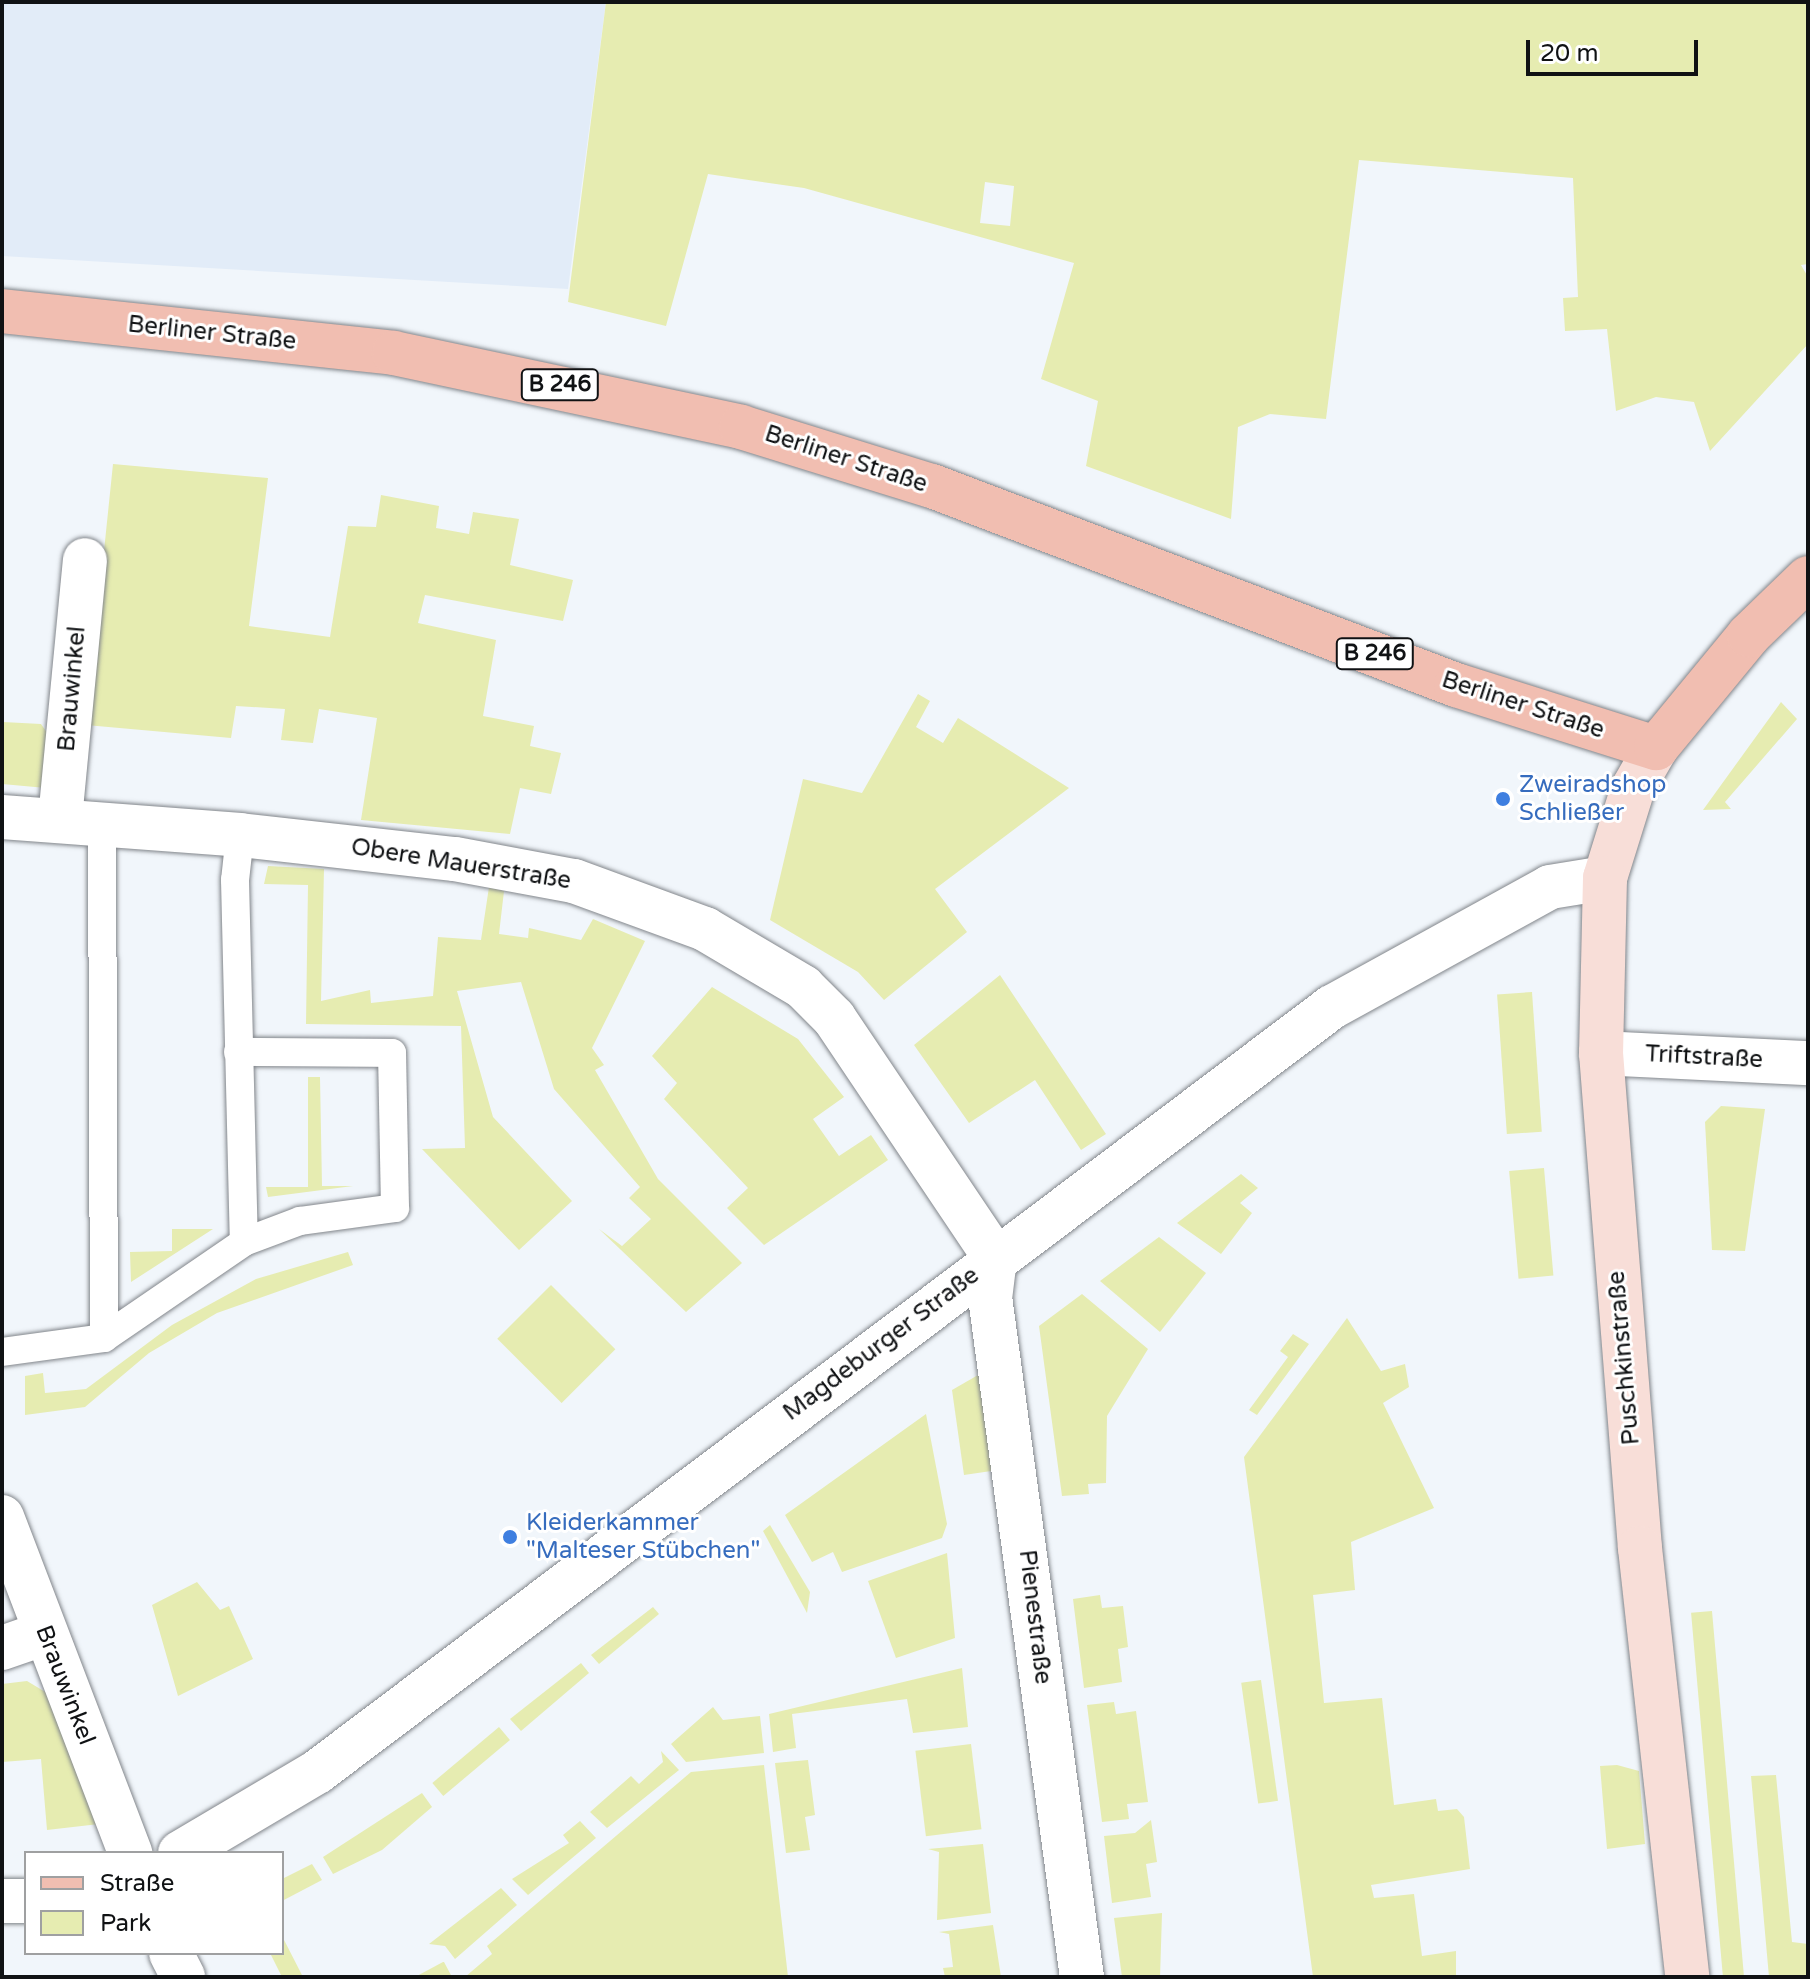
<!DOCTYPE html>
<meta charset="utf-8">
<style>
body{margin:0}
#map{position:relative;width:1810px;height:1979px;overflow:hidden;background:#f1f6fb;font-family:"Varela Round",sans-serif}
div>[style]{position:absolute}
.built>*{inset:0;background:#e2ecf8}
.green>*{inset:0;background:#e6ecb1;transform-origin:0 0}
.roads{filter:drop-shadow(0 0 2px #82868b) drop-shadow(0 0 2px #82868b)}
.service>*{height:28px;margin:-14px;padding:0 14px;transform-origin:14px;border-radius:14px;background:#fff}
.pedestrian>*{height:44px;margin:-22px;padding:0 22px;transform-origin:22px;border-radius:22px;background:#fff}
.minor>*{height:44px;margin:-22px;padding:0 22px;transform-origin:22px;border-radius:22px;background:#fff}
.secondary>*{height:44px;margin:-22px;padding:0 22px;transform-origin:22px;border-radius:22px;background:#f8ded8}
.primary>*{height:44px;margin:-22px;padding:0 22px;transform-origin:22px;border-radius:22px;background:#f1beb1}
.dots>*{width:22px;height:22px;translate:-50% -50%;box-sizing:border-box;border:4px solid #fff;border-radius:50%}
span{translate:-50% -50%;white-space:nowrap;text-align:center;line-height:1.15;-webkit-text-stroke:6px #fff;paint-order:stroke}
.shield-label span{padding:2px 6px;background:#fff;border:2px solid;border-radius:6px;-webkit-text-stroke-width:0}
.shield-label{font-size:22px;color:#101214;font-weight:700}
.street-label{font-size:24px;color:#101214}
.shop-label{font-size:24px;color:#366cbe}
.left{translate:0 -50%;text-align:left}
.frame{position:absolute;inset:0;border:4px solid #101214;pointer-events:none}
.legend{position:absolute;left:24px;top:1851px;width:260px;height:104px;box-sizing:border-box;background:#fff;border:2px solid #9fa0a1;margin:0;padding:10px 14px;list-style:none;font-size:24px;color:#101214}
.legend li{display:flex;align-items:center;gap:16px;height:40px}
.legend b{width:40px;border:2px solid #9fa0a1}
.scale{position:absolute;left:1526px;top:40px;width:172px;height:36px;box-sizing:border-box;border:4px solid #101214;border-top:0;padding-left:10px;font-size:24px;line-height:28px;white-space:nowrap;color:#101214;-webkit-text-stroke:6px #fff;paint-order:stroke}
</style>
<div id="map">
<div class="built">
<i style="clip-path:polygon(2px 2px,606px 2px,568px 289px,2px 256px)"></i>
</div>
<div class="green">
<i style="clip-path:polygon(evenodd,606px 2px,1808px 2px,1808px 264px,1801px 265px,1808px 277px,1808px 344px,1710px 451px,1694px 402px,1656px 397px,1616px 411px,1607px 329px,1565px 331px,1563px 298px,1578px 297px,1573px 178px,1359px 160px,1326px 419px,1270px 414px,1238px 427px,1231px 519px,1086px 466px,1098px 401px,1041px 379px,1074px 263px,804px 188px,708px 174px,666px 326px,568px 302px,606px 2px,985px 182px,1014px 186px,1010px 226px,980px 223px,985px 182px)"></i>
<i style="clip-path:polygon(113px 464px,268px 478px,249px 626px,330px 637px,348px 526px,376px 527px,381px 495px,439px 506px,436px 528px,469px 534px,473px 512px,519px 519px,510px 565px,573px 580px,563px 621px,425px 595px,418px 623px,496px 640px,483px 716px,534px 726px,530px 746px,561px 753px,551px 794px,520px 788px,510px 834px,361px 820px,377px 718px,319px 709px,313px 743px,281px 740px,285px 709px,236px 706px,231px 738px,86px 725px)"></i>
<i style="clip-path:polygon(918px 694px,930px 701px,916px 727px,943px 743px,958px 718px,1069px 788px,935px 889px,967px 932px,884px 1000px,858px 972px,770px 920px,803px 779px,862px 793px)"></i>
<i style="clip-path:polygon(2px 700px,3px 722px,41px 724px,50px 737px,46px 788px,2px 784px)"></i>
<i style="clip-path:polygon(1781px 702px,1797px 719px,1725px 802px,1731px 809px,1703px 810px)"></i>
<i style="clip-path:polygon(268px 866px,324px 869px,321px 1001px,370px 990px,371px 1003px,433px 996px,438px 937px,481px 940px,489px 887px,504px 891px,499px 934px,528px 938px,529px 928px,581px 940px,593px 919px,645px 941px,592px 1048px,604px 1065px,595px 1070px,658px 1179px,742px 1263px,686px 1312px,599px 1229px,622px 1246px,651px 1219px,629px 1198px,640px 1187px,554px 1089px,521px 982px,457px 991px,493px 1117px,572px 1201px,519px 1250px,422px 1149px,465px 1148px,461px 1026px,306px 1024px,308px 885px,264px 884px)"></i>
<i style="clip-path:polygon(1000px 975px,1106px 1134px,1081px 1150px,1035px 1080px,969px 1123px,914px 1045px)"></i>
<i style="clip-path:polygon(712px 987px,798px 1039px,844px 1097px,813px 1119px,839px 1156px,871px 1135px,888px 1160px,764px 1245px,727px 1208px,748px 1188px,664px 1099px,677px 1083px,652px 1056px)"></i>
<i style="left:1532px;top:992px;width:140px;height:35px;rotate:86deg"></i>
<i style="clip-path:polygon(308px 1077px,320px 1077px,322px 1186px,353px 1186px,268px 1197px,266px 1187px,308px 1187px)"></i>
<i style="clip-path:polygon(1721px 1106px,1765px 1109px,1745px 1251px,1712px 1250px,1705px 1122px)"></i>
<i style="left:1544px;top:1168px;width:108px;height:35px;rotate:85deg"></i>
<i style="clip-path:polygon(1241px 1174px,1258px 1188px,1240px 1203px,1252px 1213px,1221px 1254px,1177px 1223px)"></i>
<i style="clip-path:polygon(172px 1229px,213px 1229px,131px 1282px,130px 1252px,172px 1251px)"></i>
<i style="clip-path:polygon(1159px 1237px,1206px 1273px,1160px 1332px,1100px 1281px)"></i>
<i style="clip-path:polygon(348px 1252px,353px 1265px,217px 1313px,149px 1353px,85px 1407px,25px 1415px,25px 1376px,43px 1373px,45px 1393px,86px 1389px,172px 1325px,256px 1279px)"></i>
<i style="left:551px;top:1285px;width:91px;height:76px;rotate:45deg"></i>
<i style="clip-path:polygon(1082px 1294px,1148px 1349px,1107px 1416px,1106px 1483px,1088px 1484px,1089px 1494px,1062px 1496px,1039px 1326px)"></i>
<i style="clip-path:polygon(1347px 1318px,1381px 1371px,1405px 1364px,1409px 1387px,1383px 1403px,1434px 1508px,1351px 1542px,1355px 1590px,1313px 1595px,1324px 1703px,1382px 1698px,1394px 1805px,1436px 1799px,1438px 1811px,1457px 1809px,1464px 1817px,1470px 1869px,1371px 1885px,1374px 1898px,1414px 1894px,1422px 1956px,1456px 1951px,1456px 1977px,1313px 1977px,1244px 1457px)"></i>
<i style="clip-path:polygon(1293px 1334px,1309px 1344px,1257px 1415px,1249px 1410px,1288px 1357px,1280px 1351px)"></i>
<i style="clip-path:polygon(985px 1371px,998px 1470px,964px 1475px,952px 1390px)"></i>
<i style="clip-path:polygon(926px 1414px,947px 1524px,942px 1538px,842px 1572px,833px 1552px,812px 1562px,785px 1515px)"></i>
<i style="clip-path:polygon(770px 1525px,810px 1592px,807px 1613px,763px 1531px)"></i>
<i style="clip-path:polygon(947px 1553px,955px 1638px,896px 1658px,868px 1581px)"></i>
<i style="clip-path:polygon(197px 1582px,220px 1610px,229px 1606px,253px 1659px,178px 1696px,152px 1605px)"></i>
<i style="clip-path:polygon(1100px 1595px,1102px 1608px,1123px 1606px,1128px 1647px,1118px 1649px,1122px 1682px,1084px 1688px,1073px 1599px)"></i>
<i style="clip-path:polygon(653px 1607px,659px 1614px,599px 1664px,591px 1655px)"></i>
<i style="left:1712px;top:1611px;width:367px;height:21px;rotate:85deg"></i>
<i style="clip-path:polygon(581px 1663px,589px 1673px,521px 1731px,510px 1719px)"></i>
<i style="clip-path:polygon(962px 1668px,968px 1727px,913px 1733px,907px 1699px,792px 1714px,796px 1748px,773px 1752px,769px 1714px)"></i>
<i style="left:1261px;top:1680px;width:122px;height:20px;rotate:82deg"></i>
<i style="clip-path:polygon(27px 1681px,57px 1699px,99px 1824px,47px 1830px,41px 1759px,2px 1762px,2px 1684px)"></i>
<i style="clip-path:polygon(1114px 1702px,1116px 1714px,1136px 1711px,1148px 1802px,1127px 1804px,1129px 1819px,1102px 1822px,1087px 1705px)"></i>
<i style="clip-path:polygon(713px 1707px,723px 1720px,760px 1716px,764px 1753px,686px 1762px,671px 1744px)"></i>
<i style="left:499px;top:1727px;width:17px;height:87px;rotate:50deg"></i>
<i style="left:971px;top:1744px;width:86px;height:56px;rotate:83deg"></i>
<i style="clip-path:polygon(661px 1751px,679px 1770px,607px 1828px,590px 1812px,631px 1776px,639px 1784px,663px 1762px)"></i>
<i style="clip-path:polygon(808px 1760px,815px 1815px,805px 1817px,810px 1850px,786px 1853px,775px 1763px)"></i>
<i style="clip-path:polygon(764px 1765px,788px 1977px,465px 1977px,492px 1954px,487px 1946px,691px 1772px)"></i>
<i style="clip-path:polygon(1617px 1765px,1639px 1771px,1645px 1844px,1607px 1849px,1600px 1766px)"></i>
<i style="clip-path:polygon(1776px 1775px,1792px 1942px,1808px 1944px,1808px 1977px,1769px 1977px,1751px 1776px)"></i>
<i style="clip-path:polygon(422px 1793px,432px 1807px,382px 1850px,333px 1874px,323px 1857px)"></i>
<i style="clip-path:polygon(1151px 1820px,1157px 1862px,1146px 1864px,1151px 1897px,1112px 1903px,1104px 1836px,1135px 1833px)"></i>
<i style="clip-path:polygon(580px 1821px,596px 1838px,528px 1895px,512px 1879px,569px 1843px,563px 1835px)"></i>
<i style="clip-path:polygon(983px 1844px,991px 1913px,937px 1920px,939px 1852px,928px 1849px)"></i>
<i style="clip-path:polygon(312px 1864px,322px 1880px,282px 1901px,282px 1879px)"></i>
<i style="clip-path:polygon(501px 1888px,517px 1905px,455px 1959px,445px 1946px,429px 1944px)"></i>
<i style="clip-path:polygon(1162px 1913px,1160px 1977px,1122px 1977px,1114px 1918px)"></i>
<i style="clip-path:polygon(993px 1925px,1001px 1977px,945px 1977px,943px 1968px,953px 1967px,949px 1934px,939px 1932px)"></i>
<i style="clip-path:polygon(282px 1936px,303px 1977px,282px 1977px,270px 1953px,282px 1953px)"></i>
<i style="clip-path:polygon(444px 1962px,452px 1977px,415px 1977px,443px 1962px)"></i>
</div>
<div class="roads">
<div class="service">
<i style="left:102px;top:824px;width:514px;rotate:89.78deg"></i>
<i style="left:240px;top:835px;width:45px;rotate:96.3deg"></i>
<i style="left:235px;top:880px;width:362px;rotate:88.6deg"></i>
<i style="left:2px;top:1352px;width:103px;rotate:-7.8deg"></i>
<i style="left:104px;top:1338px;width:170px;rotate:-34.4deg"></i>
<i style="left:244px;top:1242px;width:60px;rotate:-20.6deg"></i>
<i style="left:300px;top:1221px;width:96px;rotate:-7.8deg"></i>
<i style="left:395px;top:1208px;width:155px;rotate:-91.1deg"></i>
<i style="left:392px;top:1053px;width:154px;rotate:-179.6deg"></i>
</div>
<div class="pedestrian">
<i style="left:2px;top:1901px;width:24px"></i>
</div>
<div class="minor">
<i style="left:2px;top:817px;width:239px;rotate:4.3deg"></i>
<i style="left:240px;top:835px;width:216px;rotate:6.4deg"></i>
<i style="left:455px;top:859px;width:121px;rotate:10.5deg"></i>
<i style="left:574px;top:881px;width:140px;rotate:20.1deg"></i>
<i style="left:705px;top:929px;width:114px;rotate:30.6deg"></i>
<i style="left:803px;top:987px;width:44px;rotate:45deg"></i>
<i style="left:834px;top:1018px;width:289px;rotate:56.1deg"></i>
<i style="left:995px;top:1258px;width:39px;rotate:97deg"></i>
<i style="left:990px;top:1297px;width:686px;rotate:82.3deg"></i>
<i style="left:60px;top:819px;width:260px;rotate:-84.5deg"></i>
<i style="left:1601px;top:1053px;width:207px;rotate:2.8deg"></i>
<i style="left:2px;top:1517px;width:360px;rotate:69.1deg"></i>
<i style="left:2px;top:1648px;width:46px;rotate:-19.2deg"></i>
<i style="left:180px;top:1853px;width:159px;rotate:-30.6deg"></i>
<i style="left:317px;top:1772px;width:1271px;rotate:-37.01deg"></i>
<i style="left:1332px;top:1007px;width:249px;rotate:-28.8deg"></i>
<i style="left:1550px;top:887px;width:56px;rotate:-9.3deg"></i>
<i style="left:171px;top:1953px;width:27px;rotate:63deg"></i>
</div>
<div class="secondary">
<i style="left:1656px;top:748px;width:46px;rotate:119.9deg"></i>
<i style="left:1633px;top:788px;width:94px;rotate:107.3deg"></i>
<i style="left:1605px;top:878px;width:175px;rotate:91.3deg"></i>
<i style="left:1601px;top:1053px;width:497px;rotate:85.5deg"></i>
<i style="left:1640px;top:1548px;width:432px;rotate:83.7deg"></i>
</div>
<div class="primary">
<i style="left:2px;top:311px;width:394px;rotate:6.1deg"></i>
<i style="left:394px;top:353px;width:355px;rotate:12deg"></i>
<i style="left:741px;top:427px;width:200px;rotate:17.2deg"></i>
<i style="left:932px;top:486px;width:561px;rotate:20.8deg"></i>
<i style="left:1456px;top:685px;width:210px;rotate:17.5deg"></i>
<i style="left:1656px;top:748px;width:146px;rotate:-50.5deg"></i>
<i style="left:1749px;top:635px;width:82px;rotate:-44deg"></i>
</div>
</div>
<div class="dots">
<i style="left:1503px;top:799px;background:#3f7fe0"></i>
<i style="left:510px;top:1537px;background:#3f7fe0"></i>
</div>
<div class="shield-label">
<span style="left:560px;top:385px">B 246</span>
<span style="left:1375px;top:654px">B 246</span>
</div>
<div class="street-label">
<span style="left:212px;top:333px;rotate:6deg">Berliner Straße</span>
<span style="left:846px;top:459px;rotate:18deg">Berliner Straße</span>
<span style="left:72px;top:689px;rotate:-85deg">Brauwinkel</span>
<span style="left:1523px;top:705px;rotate:18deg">Berliner Straße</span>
<span style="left:461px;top:864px;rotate:9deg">Obere Mauerstraße</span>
<span style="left:1704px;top:1057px;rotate:3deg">Triftstraße</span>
<span style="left:881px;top:1344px;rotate:-37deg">Magdeburger Straße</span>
<span style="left:1624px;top:1358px;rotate:-95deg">Puschkinstraße</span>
<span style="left:1035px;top:1617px;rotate:83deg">Pienestraße</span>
<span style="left:65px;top:1685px;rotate:69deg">Brauwinkel</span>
</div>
<div class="shop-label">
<span class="left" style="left:1519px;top:799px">Zweiradshop<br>Schließer</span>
<span class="left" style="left:526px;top:1537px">Kleiderkammer<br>"Malteser Stübchen"</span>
</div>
<div class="frame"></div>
<ul class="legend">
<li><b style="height:10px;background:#f1beb1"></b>Straße</li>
<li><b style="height:22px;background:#e6ecb1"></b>Park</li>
</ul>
<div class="scale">20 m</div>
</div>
